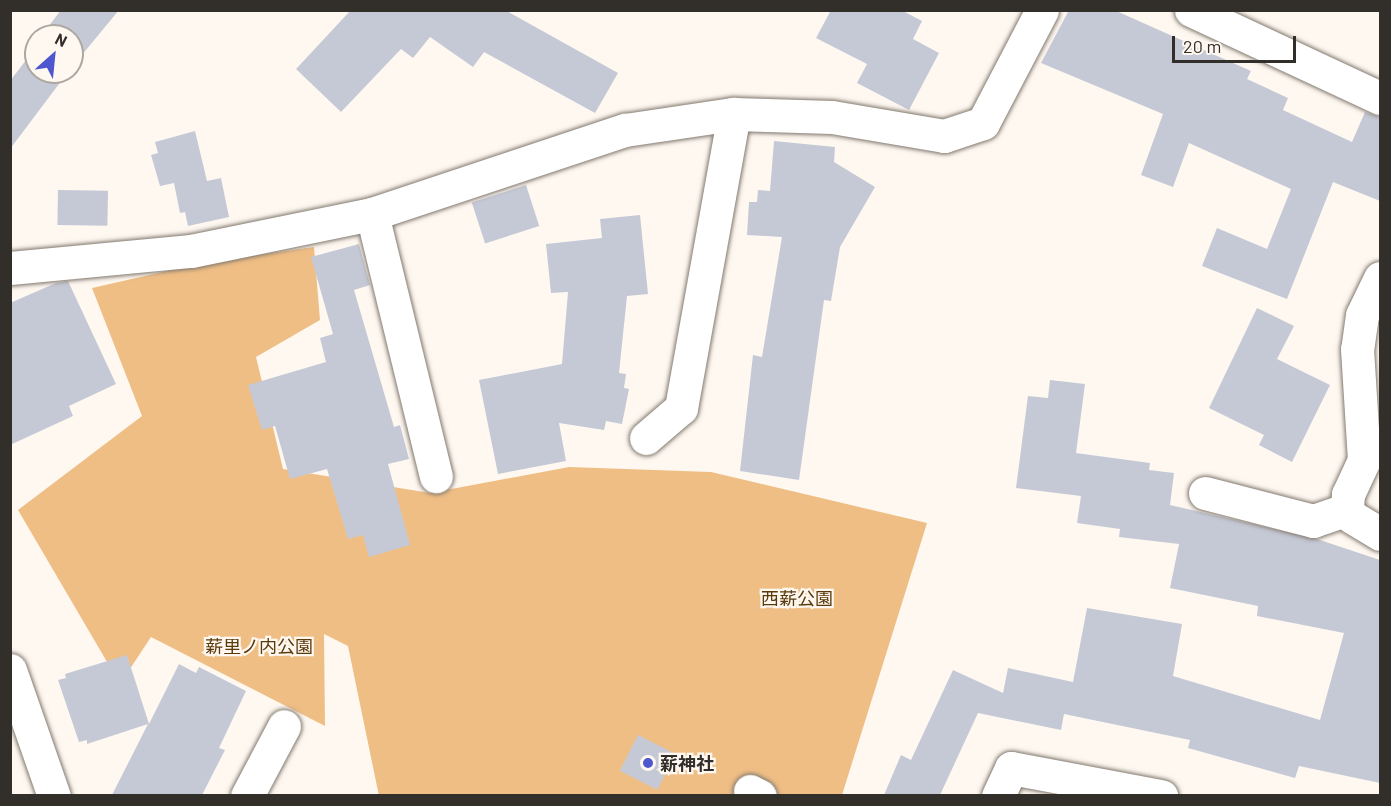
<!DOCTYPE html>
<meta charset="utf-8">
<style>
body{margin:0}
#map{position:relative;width:1391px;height:806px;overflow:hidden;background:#fef8f1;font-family:Barlow,"Noto Sans JP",sans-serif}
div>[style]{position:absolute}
.green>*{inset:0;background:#efbe85}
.building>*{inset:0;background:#c5c9d6;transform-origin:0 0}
.roads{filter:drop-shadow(0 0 2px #82796f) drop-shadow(0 0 2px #82796f)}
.minor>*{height:33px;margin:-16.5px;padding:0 16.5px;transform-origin:16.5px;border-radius:16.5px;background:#fff}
.tertiary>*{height:33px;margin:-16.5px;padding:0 16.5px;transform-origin:16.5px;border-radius:16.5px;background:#fff}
.dots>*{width:16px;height:16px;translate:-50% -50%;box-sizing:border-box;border:3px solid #fef8f1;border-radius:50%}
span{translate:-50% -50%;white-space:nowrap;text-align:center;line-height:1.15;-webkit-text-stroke:4.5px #fef8f1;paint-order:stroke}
.park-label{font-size:18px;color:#5a390b}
.poi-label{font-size:18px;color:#322e2a;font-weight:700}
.left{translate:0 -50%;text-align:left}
.frame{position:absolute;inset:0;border:12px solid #322e2a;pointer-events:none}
.north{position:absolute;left:24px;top:24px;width:60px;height:60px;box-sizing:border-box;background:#fef8f1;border:2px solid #aca7a1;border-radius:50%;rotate:27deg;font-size:16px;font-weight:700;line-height:24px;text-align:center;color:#322e2a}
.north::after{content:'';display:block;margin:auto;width:21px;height:27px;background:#4e57cd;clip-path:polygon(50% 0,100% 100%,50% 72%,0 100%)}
.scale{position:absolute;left:1172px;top:36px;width:124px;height:27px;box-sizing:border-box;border:3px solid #322e2a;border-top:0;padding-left:8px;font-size:18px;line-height:21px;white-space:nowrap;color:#322e2a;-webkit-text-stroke:4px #fef8f1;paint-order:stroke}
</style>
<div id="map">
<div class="green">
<i style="clip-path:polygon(314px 247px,320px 320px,256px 357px,283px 469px,430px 493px,569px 467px,711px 472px,927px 523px,842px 795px,379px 796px,348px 646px,324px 634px,325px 726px,151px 637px,120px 684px,18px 510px,142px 416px,92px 288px,207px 262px)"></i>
</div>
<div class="building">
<i style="clip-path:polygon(61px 10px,119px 10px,72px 67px,72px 36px,42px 35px)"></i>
<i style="clip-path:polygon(351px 10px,505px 10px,618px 73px,595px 113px,484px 52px,473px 67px,430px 37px,413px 58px,401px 49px,341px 112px,296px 69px)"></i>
<i style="clip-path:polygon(831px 10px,901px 10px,922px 21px,913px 39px,939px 53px,909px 110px,857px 83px,867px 64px,816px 38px)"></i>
<i style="clip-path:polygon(1069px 10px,1114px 10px,1251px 71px,1247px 79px,1288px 98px,1283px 110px,1352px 142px,1365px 112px,1380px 117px,1380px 201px,1333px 182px,1287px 299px,1202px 266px,1217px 228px,1267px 249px,1291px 189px,1189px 143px,1173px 187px,1141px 175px,1163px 114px,1041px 63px)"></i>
<i style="clip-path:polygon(36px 47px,36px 72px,68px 72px,10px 149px,10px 81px)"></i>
<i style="clip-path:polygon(195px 131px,207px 181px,221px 178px,229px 217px,188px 226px,185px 212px,180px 213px,174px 183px,160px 186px,151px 155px,158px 153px,155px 142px)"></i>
<i style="clip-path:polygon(774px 141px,835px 147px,834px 162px,875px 187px,840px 247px,831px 301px,824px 300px,799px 480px,740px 471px,753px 355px,762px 357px,782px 237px,747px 235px,749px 202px,757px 202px,758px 190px,770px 191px)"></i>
<i style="left:526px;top:185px;width:43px;height:57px;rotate:72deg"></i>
<i style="left:58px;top:190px;width:50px;height:35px;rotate:1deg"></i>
<i style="clip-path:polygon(640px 215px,648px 294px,627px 296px,619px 373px,626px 374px,624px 388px,629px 389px,622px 424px,606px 421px,604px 430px,559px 423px,566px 461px,498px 474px,479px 380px,562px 364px,568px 292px,551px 293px,546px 244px,602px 238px,600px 219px)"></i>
<i style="clip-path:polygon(359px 244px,370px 285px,354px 290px,394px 427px,400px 425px,409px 459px,388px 464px,410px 545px,369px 557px,363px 535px,348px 539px,327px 469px,290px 479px,275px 426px,262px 430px,248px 385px,326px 362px,320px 338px,333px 334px,311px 257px)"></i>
<i style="clip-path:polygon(68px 281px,116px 384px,69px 406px,73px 416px,10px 445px,10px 303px,56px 283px)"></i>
<i style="clip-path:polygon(1257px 308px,1294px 326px,1277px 359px,1330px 385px,1292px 462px,1259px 445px,1264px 435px,1209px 408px)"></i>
<i style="clip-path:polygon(1050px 380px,1085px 384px,1076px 453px,1150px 463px,1149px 470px,1174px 473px,1170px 505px,1317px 539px,1380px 560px,1380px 783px,1299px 766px,1295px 778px,1188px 748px,1190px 740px,1064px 714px,1061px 730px,978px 713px,940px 795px,884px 795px,901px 755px,911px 760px,953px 670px,1003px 693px,1008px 668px,1073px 682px,1087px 608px,1182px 624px,1173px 676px,1320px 720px,1344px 633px,1257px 616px,1258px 606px,1170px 588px,1179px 544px,1119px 537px,1120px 529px,1077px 523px,1081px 496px,1016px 488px,1028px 396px,1048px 398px)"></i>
<i style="clip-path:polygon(127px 655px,149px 724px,179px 664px,196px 673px,199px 667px,246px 691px,219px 748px,225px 750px,202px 795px,112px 795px,148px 724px,87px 744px,87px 740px,79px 742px,58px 680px,66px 678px,65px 674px)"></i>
<i style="left:638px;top:735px;width:42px;height:40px;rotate:27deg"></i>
</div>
<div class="roads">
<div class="minor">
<i style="left:1191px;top:10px;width:208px;rotate:25deg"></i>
<i style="left:372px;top:214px;width:270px;rotate:76.3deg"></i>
<i style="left:10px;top:268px;width:182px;rotate:-5.4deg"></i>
<i style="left:191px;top:251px;width:185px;rotate:-11.6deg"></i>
<i style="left:372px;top:214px;width:267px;rotate:-18.4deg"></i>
<i style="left:625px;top:130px;width:110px;rotate:-8.4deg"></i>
<i style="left:734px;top:114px;width:98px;rotate:1.8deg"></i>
<i style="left:832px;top:117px;width:114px;rotate:9.6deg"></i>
<i style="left:944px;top:136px;width:41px;rotate:-18.4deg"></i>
<i style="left:983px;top:123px;width:127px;rotate:-62.4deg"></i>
<i style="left:1380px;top:278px;width:41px;rotate:115.9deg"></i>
<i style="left:1362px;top:315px;width:34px;rotate:98deg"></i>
<i style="left:1357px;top:349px;width:111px;rotate:86.4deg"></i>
<i style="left:1364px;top:460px;width:38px;rotate:115deg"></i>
<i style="left:1348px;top:494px;width:15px;rotate:94deg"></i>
<i style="left:1347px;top:509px;width:9px;rotate:58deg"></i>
<i style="left:1352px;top:517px;width:33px;rotate:31deg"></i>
<i style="left:646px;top:438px;width:46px;rotate:-40.6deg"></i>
<i style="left:681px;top:408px;width:299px;rotate:-79.8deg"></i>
<i style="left:1205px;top:493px;width:112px;rotate:14.5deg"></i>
<i style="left:1313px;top:521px;width:36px;rotate:-19deg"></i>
<i style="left:750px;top:791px;width:11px;rotate:27deg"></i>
<i style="left:247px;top:796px;width:79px;rotate:-62.1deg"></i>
<i style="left:998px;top:796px;width:31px;rotate:-65deg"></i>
<i style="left:1011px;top:768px;width:153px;rotate:10.6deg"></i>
</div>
<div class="tertiary">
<i style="left:10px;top:670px;width:133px;rotate:70.8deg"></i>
</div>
</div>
<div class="dots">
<i style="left:648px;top:763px;background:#4e57cd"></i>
</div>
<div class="park-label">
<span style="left:797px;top:598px">西薪公園</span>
<span style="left:259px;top:646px">薪里ノ内公園</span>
</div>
<div class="poi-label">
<span class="left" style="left:660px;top:763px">薪神社</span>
</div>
<div class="frame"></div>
<div class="north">N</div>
<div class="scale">20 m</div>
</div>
